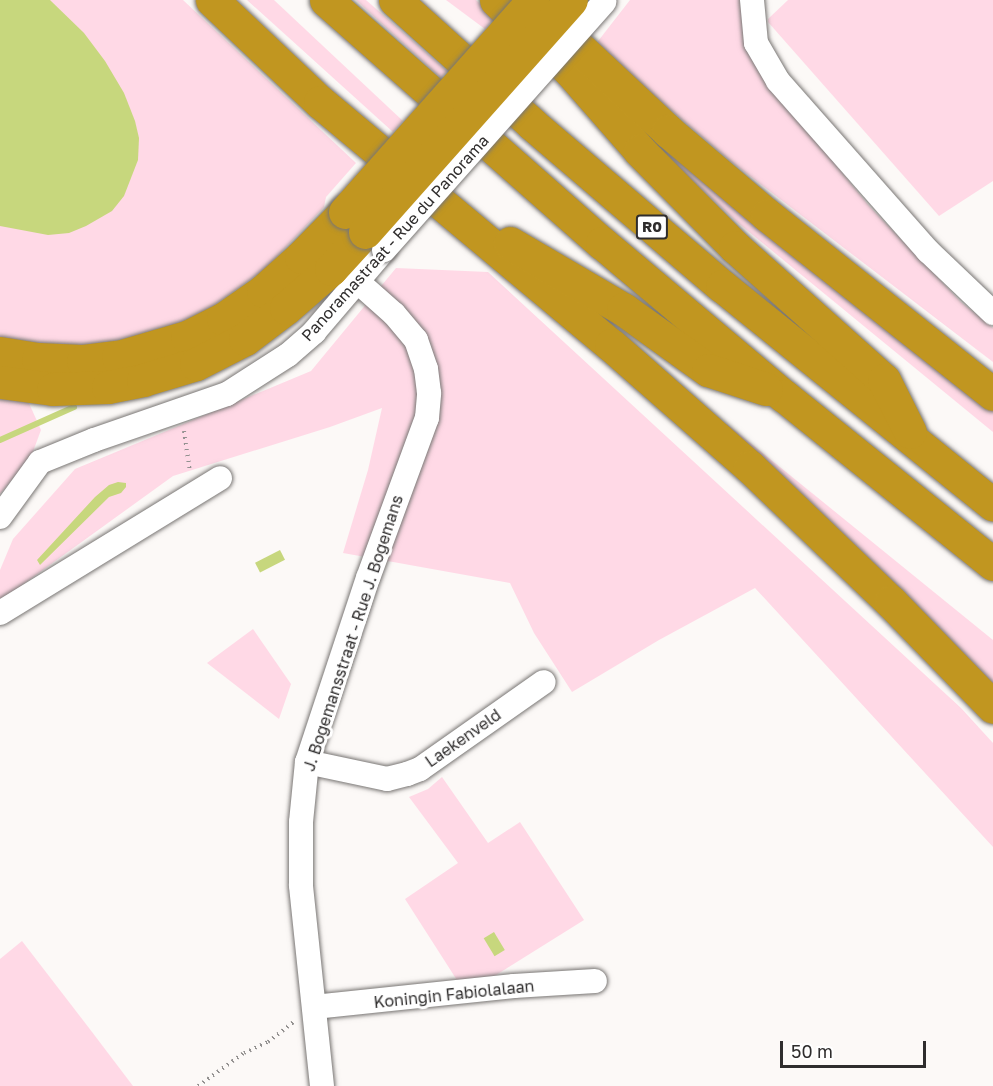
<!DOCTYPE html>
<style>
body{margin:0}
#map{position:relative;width:993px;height:1086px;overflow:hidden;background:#fcf9f7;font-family:"Golos Text",sans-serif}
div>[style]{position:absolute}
.green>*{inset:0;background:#ffd9e6}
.water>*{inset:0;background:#c7d77d;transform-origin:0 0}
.stream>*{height:6px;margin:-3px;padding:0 3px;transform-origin:3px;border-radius:3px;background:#c7d77d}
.path>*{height:4px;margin-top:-2px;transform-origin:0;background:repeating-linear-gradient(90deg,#939190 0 1.5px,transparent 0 6px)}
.roads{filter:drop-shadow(0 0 2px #797674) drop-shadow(0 0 2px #797674)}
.minor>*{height:24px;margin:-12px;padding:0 12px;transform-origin:12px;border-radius:12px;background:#fff}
.highway>*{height:33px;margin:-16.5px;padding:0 16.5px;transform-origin:16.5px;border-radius:16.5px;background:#c19620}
.bridges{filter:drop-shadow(0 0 2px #797674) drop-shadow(0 0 2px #797674)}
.minor-bridge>*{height:24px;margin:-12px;padding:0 12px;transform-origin:12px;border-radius:12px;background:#fff}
.highway-bridge>*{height:33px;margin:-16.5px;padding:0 16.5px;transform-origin:16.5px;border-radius:16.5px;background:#c19620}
span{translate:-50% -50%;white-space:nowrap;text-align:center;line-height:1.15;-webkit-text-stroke:6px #fff;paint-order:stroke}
.shield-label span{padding:2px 4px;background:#fff;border:2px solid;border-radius:4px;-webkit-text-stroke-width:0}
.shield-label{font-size:15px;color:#2f2d2d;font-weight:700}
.street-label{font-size:16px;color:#2f2d2d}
.scale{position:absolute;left:780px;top:1041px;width:146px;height:27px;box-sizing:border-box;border:3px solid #2f2d2d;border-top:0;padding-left:8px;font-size:18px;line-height:21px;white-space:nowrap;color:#2f2d2d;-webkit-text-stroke:4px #fff;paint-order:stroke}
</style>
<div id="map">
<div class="green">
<i style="clip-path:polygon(0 0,183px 0,356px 163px,326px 197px,324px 207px,265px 269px,195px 319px,106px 346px,61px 348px,0 340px)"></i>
<i style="clip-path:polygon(247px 0,274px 0,403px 121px,393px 132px)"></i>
<i style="clip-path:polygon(356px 0,366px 0,447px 71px,441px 78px)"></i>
<i style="clip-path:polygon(446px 0,476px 0,495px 18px,485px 29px)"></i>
<i style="clip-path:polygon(630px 0,744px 0,777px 93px,870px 207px,961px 302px,993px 328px,993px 362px,729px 160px,595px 45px)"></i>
<i style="clip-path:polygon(788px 0,993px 0,993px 181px,939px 216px,768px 22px,768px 19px)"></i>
<i style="clip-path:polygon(653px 127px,993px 405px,993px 432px,737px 222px,644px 135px)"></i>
<i style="clip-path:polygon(396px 268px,488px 272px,961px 708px,993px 743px,993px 847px,755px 588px,659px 640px,572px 692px,534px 633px,510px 583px,343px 553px,368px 470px,382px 408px,330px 427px,173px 476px,0 601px,0 570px,13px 539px,75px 469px,311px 371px)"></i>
<i style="clip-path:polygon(0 396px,28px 401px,41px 430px,31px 457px,0 494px)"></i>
<i style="clip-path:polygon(727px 424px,993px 640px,993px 691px,724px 431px)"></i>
<i style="clip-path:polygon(253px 629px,291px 684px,279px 719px,207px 663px)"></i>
<i style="clip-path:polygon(442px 777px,488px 843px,520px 822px,584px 920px,480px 985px,462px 988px,405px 899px,458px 863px,409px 797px,428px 789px)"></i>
<i style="clip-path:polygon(22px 941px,89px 1028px,133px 1086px,0 1086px,0 959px)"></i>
</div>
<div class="water">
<i style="clip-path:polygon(0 0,50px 0,84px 33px,105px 61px,124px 93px,135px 121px,139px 138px,138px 160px,124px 196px,112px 211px,86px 226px,69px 233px,48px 235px,0 226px)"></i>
<i style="clip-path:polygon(118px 482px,126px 483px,126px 487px,121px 493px,109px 497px,40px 565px,37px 560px,95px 497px,109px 485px)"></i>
<i style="left:280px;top:550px;width:11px;height:28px;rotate:63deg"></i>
<i style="left:494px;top:932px;width:21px;height:12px;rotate:59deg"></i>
</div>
<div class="stream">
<i style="left:0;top:440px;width:81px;rotate:-24deg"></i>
</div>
<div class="path">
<i style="left:184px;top:431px;width:41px;rotate:81.7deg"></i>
<i style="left:198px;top:1086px;width:57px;rotate:-35.7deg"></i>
<i style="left:244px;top:1053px;width:26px;rotate:-25deg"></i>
<i style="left:268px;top:1042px;width:33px;rotate:-38deg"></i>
</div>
<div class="roads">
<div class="minor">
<i style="left:752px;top:0;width:43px;rotate:84.7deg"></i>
<i style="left:756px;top:43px;width:44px;rotate:59.9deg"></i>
<i style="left:778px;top:81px;width:227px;rotate:48.6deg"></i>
<i style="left:928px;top:251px;width:90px;rotate:43.6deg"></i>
<i style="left:0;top:517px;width:68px;rotate:-54deg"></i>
<i style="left:40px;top:462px;width:58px;rotate:-22.2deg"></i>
<i style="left:94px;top:440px;width:141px;rotate:-19.1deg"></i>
<i style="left:227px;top:394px;width:72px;rotate:-32.6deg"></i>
<i style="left:288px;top:355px;width:35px;rotate:-41deg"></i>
<i style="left:314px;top:332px;width:108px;rotate:-49.5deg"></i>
<i style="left:0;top:613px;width:258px;rotate:-31.5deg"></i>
<i style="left:307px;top:762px;width:82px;rotate:12deg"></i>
<i style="left:387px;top:779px;width:21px;rotate:-14deg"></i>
<i style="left:407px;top:774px;width:14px;rotate:-21deg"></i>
<i style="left:420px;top:769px;width:151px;rotate:-35.1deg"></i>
<i style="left:314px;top:1007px;width:201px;rotate:-6deg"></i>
<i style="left:514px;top:986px;width:81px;rotate:-3.5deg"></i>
<i style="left:322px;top:1086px;width:202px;rotate:-96deg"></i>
<i style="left:301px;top:885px;width:63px;rotate:-90deg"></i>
<i style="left:301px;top:822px;width:60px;rotate:-84.3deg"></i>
<i style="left:307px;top:762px;width:194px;rotate:-71.7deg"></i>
<i style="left:368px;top:578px;width:171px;rotate:-69.8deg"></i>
<i style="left:427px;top:418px;width:25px;rotate:-85deg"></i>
<i style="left:429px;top:393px;width:24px;rotate:-97deg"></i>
<i style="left:426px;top:369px;width:31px;rotate:-109deg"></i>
<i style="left:416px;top:340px;width:34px;rotate:-130deg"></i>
<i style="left:394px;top:314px;width:48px;rotate:-138.4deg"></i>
</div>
<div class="highway">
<i style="left:212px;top:0;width:149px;rotate:43.4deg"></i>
<i style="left:320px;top:102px;width:379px;rotate:39.9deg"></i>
<i style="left:611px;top:345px;width:185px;rotate:41.3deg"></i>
<i style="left:750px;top:467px;width:195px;rotate:43.8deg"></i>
<i style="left:891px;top:602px;width:146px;rotate:45.8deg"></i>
<i style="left:326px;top:0;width:368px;rotate:41.4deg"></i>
<i style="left:602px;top:243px;width:238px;rotate:40.1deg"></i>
<i style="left:784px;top:396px;width:268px;rotate:38.8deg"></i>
<i style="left:395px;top:0;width:185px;rotate:42.1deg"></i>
<i style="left:532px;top:124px;width:250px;rotate:40.5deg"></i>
<i style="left:722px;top:286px;width:348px;rotate:38.9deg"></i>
<i style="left:496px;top:0;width:103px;rotate:43.8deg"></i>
<i style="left:570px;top:71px;width:106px;rotate:48.8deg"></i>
<i style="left:640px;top:151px;width:135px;rotate:45.3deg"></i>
<i style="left:735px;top:247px;width:200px;rotate:41.8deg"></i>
<i style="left:884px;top:380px;width:58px;rotate:63.4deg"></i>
<i style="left:541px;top:27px;width:35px;rotate:25deg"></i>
<i style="left:573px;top:42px;width:130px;rotate:43.1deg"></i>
<i style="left:668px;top:131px;width:130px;rotate:40.3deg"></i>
<i style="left:767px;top:215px;width:288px;rotate:38.4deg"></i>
<i style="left:510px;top:243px;width:131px;rotate:30.3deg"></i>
<i style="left:623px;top:309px;width:105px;rotate:35.7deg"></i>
<i style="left:708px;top:370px;width:61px;rotate:18.1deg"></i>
<i style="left:0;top:353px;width:38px;rotate:9deg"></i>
<i style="left:38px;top:359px;width:45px;rotate:2.5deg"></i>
<i style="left:83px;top:361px;width:35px;rotate:-7deg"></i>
<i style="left:118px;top:357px;width:72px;rotate:-16.2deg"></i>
<i style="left:187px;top:337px;width:40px;rotate:-26.6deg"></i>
<i style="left:223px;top:319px;width:49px;rotate:-35deg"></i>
<i style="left:263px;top:291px;width:51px;rotate:-41.8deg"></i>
<i style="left:301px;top:257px;width:63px;rotate:-45.6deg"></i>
<i style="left:0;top:382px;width:53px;rotate:7.5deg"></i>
<i style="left:53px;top:389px;width:55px;rotate:-2.1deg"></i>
<i style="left:108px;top:387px;width:36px;rotate:-11deg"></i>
<i style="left:143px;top:380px;width:55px;rotate:-16.8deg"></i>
<i style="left:196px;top:364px;width:55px;rotate:-27deg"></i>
<i style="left:245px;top:339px;width:51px;rotate:-37.1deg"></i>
<i style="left:286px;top:308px;width:60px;rotate:-40.9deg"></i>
<i style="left:331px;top:269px;width:50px;rotate:-47.4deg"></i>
</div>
</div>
<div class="bridges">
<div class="minor-bridge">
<i style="left:384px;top:250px;width:332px;rotate:-48.4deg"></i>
</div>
<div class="highway-bridge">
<i style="left:345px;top:212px;width:283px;rotate:-48.4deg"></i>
<i style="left:365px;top:232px;width:310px;rotate:-48.4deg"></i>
</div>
</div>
<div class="shield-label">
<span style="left:652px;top:227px">R0</span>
</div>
<div class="street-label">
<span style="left:395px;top:238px;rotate:-48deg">Panoramastraat - Rue du Panorama</span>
<span style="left:353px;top:633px;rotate:-72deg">J. Bogemansstraat - Rue J. Bogemans</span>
<span style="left:463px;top:738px;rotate:-35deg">Laekenveld</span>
<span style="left:454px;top:994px;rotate:-6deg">Koningin Fabiolalaan</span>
</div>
<div class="scale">50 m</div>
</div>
